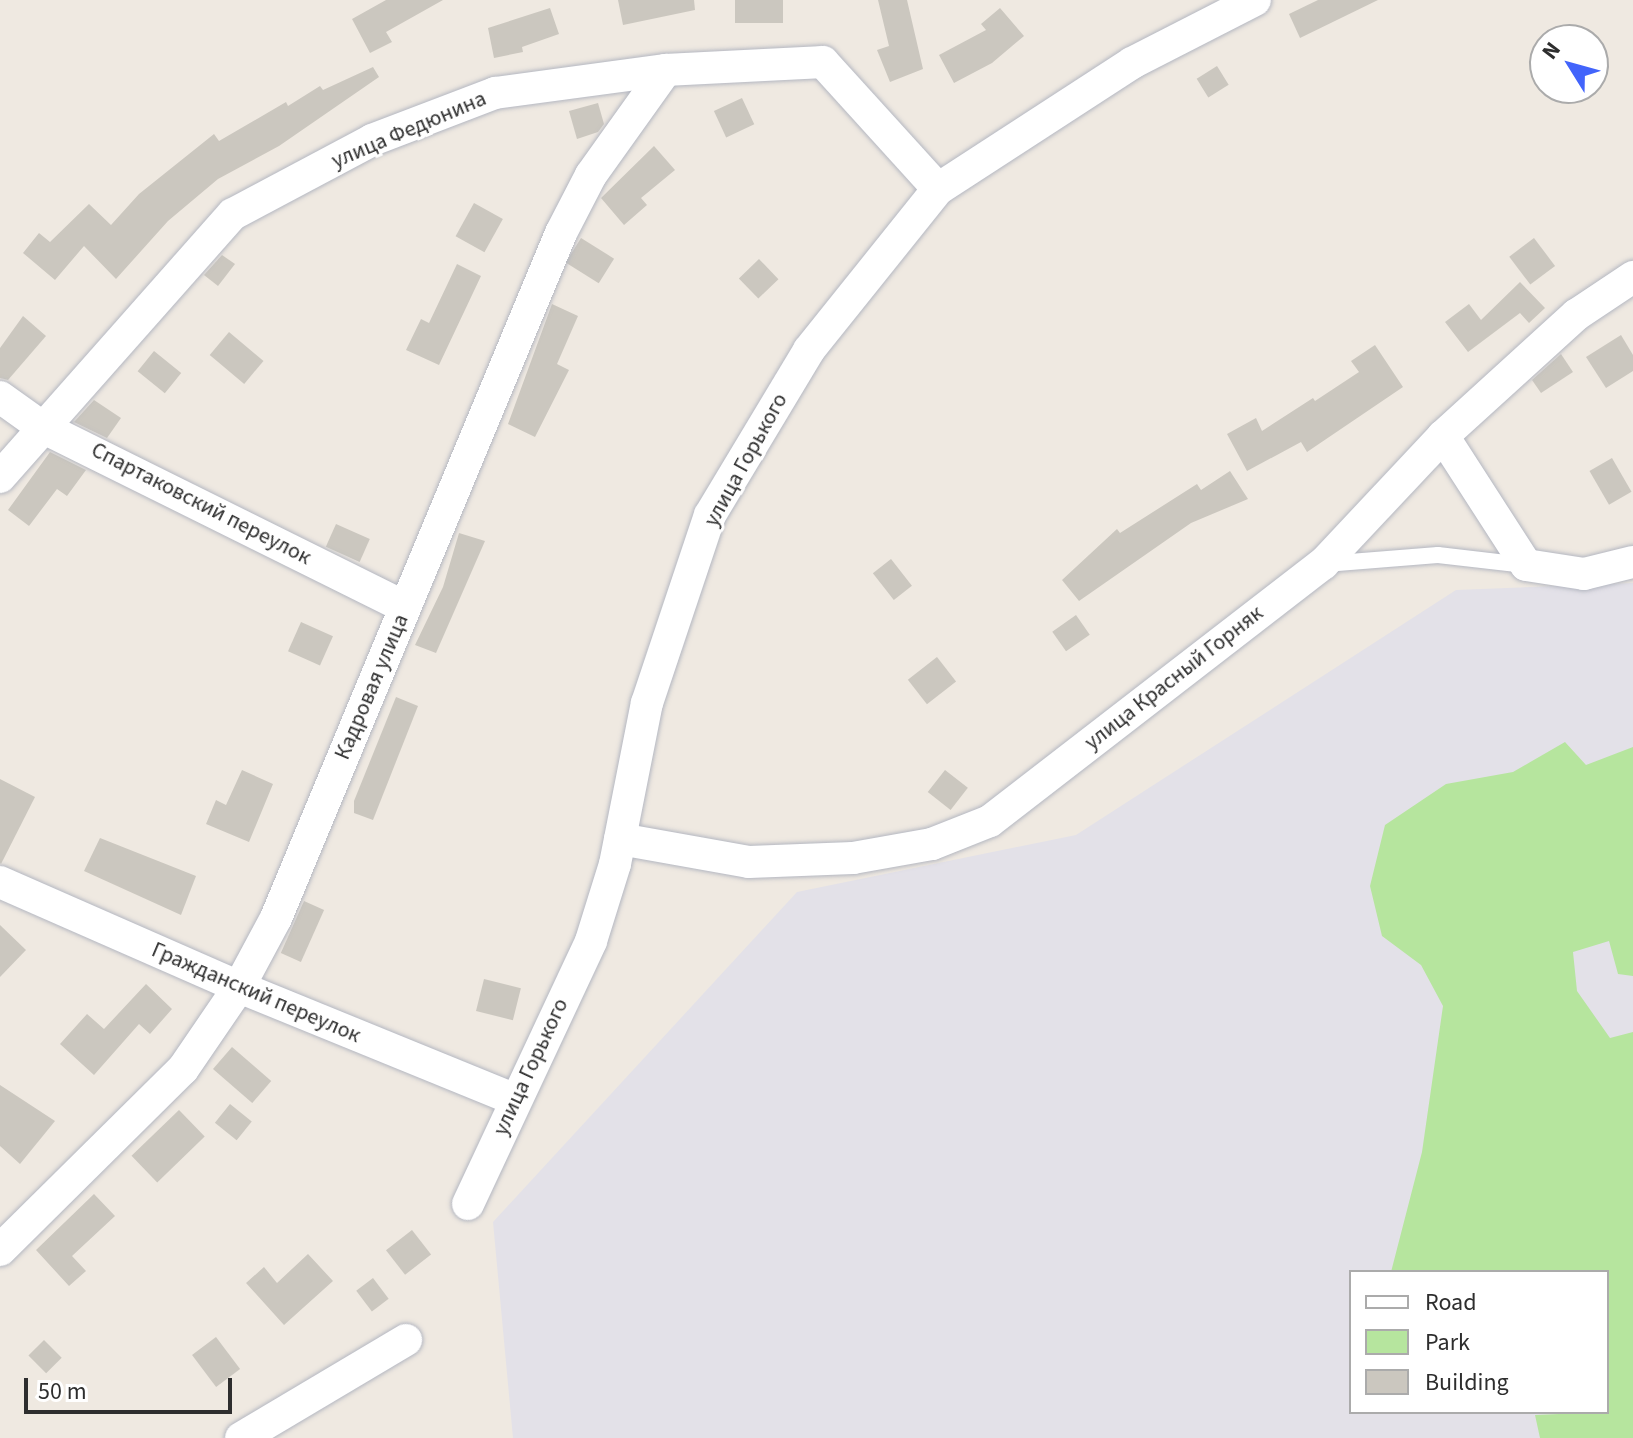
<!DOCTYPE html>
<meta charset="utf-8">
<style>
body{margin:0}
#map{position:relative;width:1633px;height:1438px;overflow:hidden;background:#efe9e1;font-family:"Source Sans 3",sans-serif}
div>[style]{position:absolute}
.industrial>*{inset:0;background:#e3e1e8}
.green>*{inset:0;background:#b6e59e}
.building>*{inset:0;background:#cbc7bf;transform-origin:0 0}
.roads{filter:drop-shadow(0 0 2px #b4b7c1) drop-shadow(0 0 2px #b4b7c1)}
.service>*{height:16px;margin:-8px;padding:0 8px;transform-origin:8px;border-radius:8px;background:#fff}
.minor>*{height:32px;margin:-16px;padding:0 16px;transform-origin:16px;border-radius:16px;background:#fff}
span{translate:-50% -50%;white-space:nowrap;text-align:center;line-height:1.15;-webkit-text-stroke:6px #fff;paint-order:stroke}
.street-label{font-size:22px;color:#2e2e2e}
.legend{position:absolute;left:1349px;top:1270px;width:260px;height:144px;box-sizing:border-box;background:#fff;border:2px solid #ababab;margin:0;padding:10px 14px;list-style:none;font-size:24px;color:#2e2e2e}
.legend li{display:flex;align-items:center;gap:16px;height:40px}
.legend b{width:40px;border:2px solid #ababab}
.north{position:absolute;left:1529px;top:24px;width:80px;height:80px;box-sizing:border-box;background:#fff;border:2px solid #ababab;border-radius:50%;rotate:307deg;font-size:22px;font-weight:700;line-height:32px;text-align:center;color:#2e2e2e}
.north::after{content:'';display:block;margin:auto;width:28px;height:36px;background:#4264fb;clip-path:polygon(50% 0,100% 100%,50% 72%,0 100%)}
.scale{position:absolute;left:24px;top:1378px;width:208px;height:36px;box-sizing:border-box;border:4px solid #2e2e2e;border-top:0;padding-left:10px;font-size:24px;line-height:28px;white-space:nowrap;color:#2e2e2e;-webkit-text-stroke:6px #fff;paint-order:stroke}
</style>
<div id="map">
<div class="industrial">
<i style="clip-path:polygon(evenodd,1633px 583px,1633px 1438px,513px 1438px,493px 1222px,797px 892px,1076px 835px,1456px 590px,1633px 583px,1351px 1272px,1607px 1272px,1607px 1412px,1351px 1412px,1351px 1272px)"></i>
</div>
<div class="green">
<i style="clip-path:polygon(1565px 742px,1586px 765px,1633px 747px,1633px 976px,1618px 974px,1609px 941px,1573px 952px,1577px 991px,1610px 1038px,1633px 1032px,1633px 1438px,1540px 1438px,1535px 1415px,1607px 1412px,1607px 1272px,1391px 1272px,1422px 1152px,1443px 1006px,1421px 965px,1382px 936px,1370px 886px,1385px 825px,1446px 784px,1513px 772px)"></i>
</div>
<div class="building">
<i style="clip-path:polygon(386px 0,443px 0,386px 32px,392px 42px,370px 53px,352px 19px)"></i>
<i style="clip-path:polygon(618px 0,694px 0,695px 10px,623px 25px)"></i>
<i style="left:735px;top:0;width:48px;height:23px"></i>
<i style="clip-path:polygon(878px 0,907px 0,923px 69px,890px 82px,877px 50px,889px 46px)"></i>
<i style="clip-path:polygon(1318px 0,1378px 0,1300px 38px,1289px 14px)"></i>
<i style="clip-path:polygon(550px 8px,559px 34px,522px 47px,523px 52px,494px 58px,488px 28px)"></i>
<i style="clip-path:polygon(1000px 8px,1024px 36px,992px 63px,954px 83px,939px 55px,986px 30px,981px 24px)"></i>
<i style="left:1217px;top:66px;width:22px;height:24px;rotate:58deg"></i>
<i style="clip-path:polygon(373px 67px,379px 77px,279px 146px,218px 179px,168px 221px,116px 279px,84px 246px,55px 280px,23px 253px,39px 233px,50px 242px,89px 204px,111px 225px,139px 194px,214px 134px,219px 141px,286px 102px,288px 106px,320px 86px,323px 90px)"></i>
<i style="left:742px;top:98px;width:29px;height:31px;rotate:65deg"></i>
<i style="clip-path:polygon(598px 103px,604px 124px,598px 132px,577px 139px,569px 111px)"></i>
<i style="clip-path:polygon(654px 146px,675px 170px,641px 198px,647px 205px,624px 225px,601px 198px)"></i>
<i style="left:474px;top:203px;width:33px;height:38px;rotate:29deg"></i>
<i style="left:581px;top:238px;width:39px;height:29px;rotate:32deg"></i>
<i style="left:1534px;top:238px;width:35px;height:31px;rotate:53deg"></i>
<i style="clip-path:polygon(222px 255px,235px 264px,218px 286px,204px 275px)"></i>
<i style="left:759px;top:259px;width:28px;height:28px;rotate:46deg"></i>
<i style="clip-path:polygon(457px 264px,481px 276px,439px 365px,406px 350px,421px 319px,429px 323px)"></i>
<i style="clip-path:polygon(1520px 282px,1545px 308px,1529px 323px,1520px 313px,1468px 352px,1445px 322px,1469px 304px,1481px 320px)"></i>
<i style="clip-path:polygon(552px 304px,578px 316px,557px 364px,569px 370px,535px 437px,508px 424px)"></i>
<i style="clip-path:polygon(23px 316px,46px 336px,8px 380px,0 378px,0 348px)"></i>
<i style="left:229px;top:332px;width:45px;height:30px;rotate:40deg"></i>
<i style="clip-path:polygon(1621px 335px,1633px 355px,1633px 371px,1606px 388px,1586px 357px)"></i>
<i style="clip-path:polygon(1375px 345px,1403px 387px,1307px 452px,1301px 442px,1247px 471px,1227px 434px,1256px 418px,1262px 431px,1313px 398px,1315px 401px,1359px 372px,1351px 361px)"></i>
<i style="left:154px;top:351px;width:35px;height:26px;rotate:39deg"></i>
<i style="clip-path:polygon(1561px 354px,1573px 372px,1541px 393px,1532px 380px)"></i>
<i style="clip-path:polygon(94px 400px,121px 418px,107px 438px,74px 422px)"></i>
<i style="clip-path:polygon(50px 452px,86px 470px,67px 496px,57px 489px,29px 526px,8px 510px)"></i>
<i style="left:1612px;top:458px;width:39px;height:26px;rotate:60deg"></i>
<i style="clip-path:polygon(1230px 471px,1248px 499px,1191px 523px,1079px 601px,1062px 580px,1117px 529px,1120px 533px,1197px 484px,1201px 490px)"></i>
<i style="left:336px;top:524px;width:37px;height:25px;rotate:24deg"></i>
<i style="clip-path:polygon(459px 533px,485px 541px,436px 653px,415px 645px,443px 587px)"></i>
<i style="left:891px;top:559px;width:34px;height:23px;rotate:52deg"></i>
<i style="left:1076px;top:615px;width:24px;height:29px;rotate:55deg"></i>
<i style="left:301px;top:622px;width:35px;height:32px;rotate:24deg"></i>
<i style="left:937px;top:657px;width:31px;height:37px;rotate:52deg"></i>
<i style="clip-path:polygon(396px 697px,418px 706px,373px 820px,354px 813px,354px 801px)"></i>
<i style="clip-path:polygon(242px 770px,273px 784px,249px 842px,206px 824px,216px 800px,226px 805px)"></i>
<i style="left:945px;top:770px;width:29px;height:28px;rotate:38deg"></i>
<i style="clip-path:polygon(0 779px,35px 797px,1px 864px,0 863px)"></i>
<i style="clip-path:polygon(100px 838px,196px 876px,181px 915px,84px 871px)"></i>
<i style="left:304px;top:901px;width:22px;height:57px;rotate:24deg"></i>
<i style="clip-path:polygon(0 925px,26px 950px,0 977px)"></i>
<i style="left:484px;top:979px;width:38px;height:33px;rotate:14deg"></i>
<i style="clip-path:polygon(146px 984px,172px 1009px,150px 1034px,139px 1024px,94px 1075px,60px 1044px,87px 1014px,104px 1029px)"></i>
<i style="left:232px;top:1047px;width:52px;height:29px;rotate:41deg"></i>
<i style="clip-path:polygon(0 1085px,55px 1121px,20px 1164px,0 1146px)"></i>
<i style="left:230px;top:1104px;width:28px;height:24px;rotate:39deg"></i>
<i style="left:179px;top:1110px;width:37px;height:66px;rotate:46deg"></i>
<i style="clip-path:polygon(94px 1194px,115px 1216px,72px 1256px,86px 1271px,69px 1286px,36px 1250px)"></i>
<i style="left:412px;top:1230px;width:31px;height:33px;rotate:52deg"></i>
<i style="clip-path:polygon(308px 1254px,333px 1281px,284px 1325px,246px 1283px,264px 1267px,277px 1283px)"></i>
<i style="left:373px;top:1278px;width:26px;height:21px;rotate:53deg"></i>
<i style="left:216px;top:1337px;width:40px;height:30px;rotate:53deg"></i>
<i style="left:44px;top:1340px;width:25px;height:22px;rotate:45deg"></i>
</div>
<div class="roads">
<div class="service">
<i style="left:1325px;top:564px;width:113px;rotate:-4.6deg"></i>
<i style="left:1438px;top:555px;width:88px;rotate:6.6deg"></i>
</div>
<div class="minor">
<i style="left:0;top:397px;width:52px;rotate:35.5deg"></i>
<i style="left:42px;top:427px;width:405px;rotate:26.4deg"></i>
<i style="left:1443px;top:436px;width:153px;rotate:57.2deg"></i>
<i style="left:1526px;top:565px;width:59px;rotate:8.8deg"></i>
<i style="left:1584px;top:574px;width:50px;rotate:-13.8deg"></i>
<i style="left:0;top:477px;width:351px;rotate:-48.5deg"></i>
<i style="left:233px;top:214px;width:157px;rotate:-28deg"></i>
<i style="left:372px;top:140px;width:132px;rotate:-20.9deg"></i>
<i style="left:495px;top:93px;width:173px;rotate:-7.7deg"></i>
<i style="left:666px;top:70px;width:157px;rotate:-2.9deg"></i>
<i style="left:823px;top:62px;width:171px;rotate:47.8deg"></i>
<i style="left:620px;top:839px;width:131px;rotate:10.1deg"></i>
<i style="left:749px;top:862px;width:104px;rotate:-2.2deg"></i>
<i style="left:853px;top:858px;width:80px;rotate:-10deg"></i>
<i style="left:932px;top:844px;width:62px;rotate:-21.6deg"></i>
<i style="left:990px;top:821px;width:421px;rotate:-37.7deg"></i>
<i style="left:1323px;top:564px;width:175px;rotate:-46.8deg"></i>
<i style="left:1443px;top:436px;width:180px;rotate:-42.3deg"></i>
<i style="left:1576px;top:315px;width:69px;rotate:-33.7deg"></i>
<i style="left:0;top:882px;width:261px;rotate:23.7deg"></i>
<i style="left:239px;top:987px;width:297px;rotate:22.2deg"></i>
<i style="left:468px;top:1204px;width:290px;rotate:-64.9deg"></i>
<i style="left:591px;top:941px;width:81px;rotate:-72.7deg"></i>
<i style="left:615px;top:864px;width:164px;rotate:-78.8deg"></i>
<i style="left:647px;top:703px;width:198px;rotate:-71.5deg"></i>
<i style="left:710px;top:515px;width:192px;rotate:-59deg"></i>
<i style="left:809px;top:350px;width:206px;rotate:-51.3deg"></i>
<i style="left:938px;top:189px;width:231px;rotate:-33deg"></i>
<i style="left:1132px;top:63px;width:138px;rotate:-27.1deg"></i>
<i style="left:0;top:1250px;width:257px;rotate:-44.7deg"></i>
<i style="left:183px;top:1069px;width:99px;rotate:-55.7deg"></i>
<i style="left:239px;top:987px;width:78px;rotate:-61.8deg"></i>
<i style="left:276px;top:918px;width:742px;rotate:-67.41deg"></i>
<i style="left:561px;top:233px;width:65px;rotate:-62.7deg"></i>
<i style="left:591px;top:175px;width:129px;rotate:-54.5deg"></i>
<i style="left:241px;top:1438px;width:192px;rotate:-30.7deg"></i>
</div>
</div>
<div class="street-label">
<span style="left:409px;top:130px;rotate:-23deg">улица Федюнина</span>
<span style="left:746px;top:460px;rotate:-61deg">улица Горького</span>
<span style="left:201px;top:504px;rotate:27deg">Спартаковский переулок</span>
<span style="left:1174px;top:678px;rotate:-38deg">улица Красный Горняк</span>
<span style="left:372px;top:687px;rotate:-67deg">Кадровая улица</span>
<span style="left:256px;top:993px;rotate:23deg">Гражданский переулок</span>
<span style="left:531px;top:1067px;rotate:-65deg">улица Горького</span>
</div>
<ul class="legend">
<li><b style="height:10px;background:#fff"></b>Road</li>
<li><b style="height:22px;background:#b6e59e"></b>Park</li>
<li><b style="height:22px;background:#cbc7bf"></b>Building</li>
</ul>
<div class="north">N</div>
<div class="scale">50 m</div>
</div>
